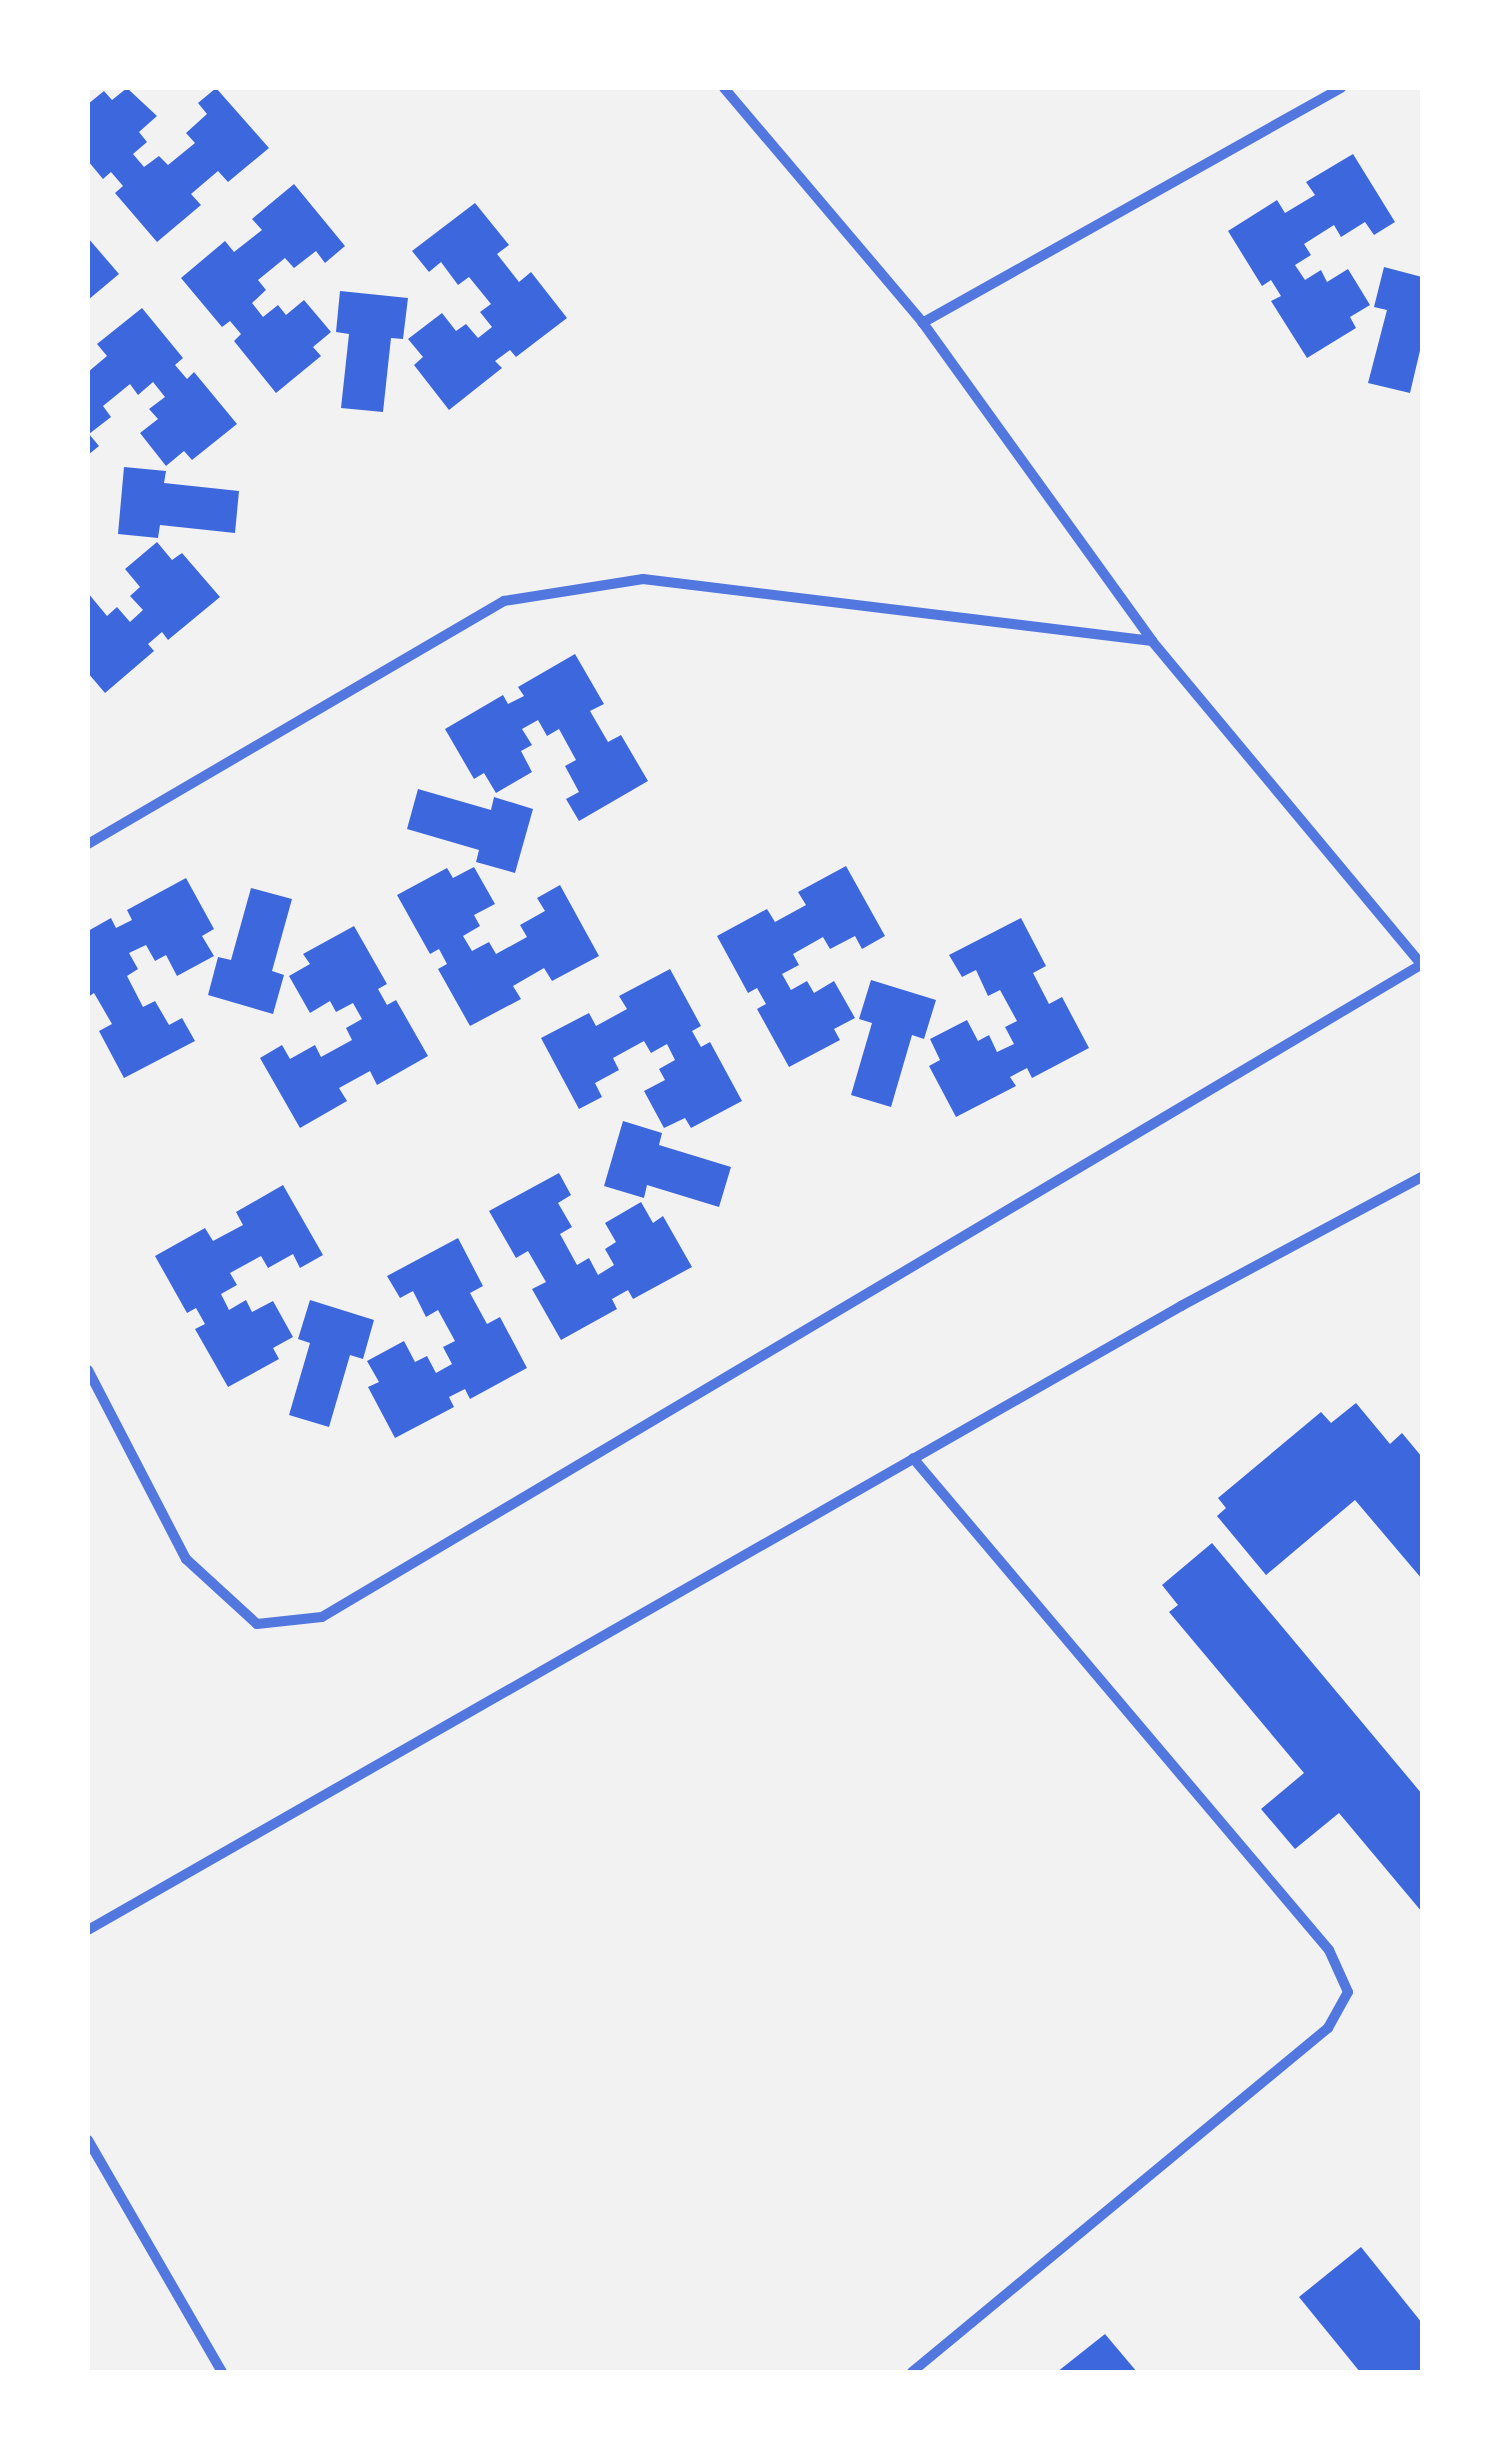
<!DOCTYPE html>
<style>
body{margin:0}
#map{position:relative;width:1510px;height:2460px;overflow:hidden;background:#f2f2f2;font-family:Ubuntu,sans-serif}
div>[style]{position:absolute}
.building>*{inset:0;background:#3d67dc}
.minor>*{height:10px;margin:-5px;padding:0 5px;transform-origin:5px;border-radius:5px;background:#5277de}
span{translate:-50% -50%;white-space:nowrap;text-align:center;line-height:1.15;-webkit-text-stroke:10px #fff;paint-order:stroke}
.frame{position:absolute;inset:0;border:90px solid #fff;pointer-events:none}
</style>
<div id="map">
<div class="building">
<i style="clip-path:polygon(127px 88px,157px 116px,139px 132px,147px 142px,133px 154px,144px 167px,159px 156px,168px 165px,195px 143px,186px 133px,207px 114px,198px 103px,216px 88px,269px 148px,228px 182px,218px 171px,191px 194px,201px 205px,157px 242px,115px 193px,123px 186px,111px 172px,103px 179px,88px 161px,88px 104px,104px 91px,112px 100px)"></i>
<i style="clip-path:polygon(1353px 154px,1395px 222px,1374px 235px,1365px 222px,1341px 237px,1334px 225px,1304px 244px,1311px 255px,1295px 265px,1305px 280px,1321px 270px,1327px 282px,1348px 269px,1370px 305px,1350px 317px,1356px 328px,1307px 358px,1271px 301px,1281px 296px,1271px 280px,1262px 286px,1228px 231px,1277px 200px,1285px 213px,1315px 195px,1306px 182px)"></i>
<i style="clip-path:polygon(294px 184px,345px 246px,325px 263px,316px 251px,294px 268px,285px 258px,258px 280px,266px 290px,252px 303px,263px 317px,278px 305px,286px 315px,304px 300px,331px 332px,313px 347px,321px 356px,276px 393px,234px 341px,241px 334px,230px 321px,222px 327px,181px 278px,225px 241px,234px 252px,262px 230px,252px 219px)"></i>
<i style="clip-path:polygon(475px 203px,509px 245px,497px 254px,519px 282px,531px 272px,567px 318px,516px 357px,510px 350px,495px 361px,502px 368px,449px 410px,414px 365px,423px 357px,408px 339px,442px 313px,456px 331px,466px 324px,478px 338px,492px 327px,480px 312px,491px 304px,469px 277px,458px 285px,441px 262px,429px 272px,412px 251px)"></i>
<i style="clip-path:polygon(88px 238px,119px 274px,88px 300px)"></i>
<i style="clip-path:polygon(1384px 267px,1422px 277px,1422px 342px,1410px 393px,1368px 383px,1387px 310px,1374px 307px)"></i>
<i style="clip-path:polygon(340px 291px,408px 298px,403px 339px,391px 338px,383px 412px,341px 408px,349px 334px,336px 332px)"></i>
<i style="clip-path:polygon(142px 308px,183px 358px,175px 365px,187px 379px,194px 372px,237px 424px,192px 460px,184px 451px,166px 466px,140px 433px,158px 419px,149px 409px,165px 397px,153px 382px,138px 395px,130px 384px,103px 406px,111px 417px,89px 434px,99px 446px,88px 455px,88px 372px,107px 356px,97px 344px)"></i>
<i style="clip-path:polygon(124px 467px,166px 471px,164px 483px,239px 491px,235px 533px,160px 525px,158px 538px,118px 534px)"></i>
<i style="clip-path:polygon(157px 542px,172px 560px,182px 553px,220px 597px,168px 640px,162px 632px,148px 644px,154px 651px,105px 693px,88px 673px,88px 593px,107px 616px,117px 607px,130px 622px,143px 610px,130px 596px,140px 587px,125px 569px)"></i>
<i style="clip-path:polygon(575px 654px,604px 704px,590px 711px,608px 742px,621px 735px,648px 781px,579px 821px,566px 799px,579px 792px,565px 766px,576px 760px,559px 729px,547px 736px,538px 720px,522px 729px,532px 745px,521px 751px,532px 772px,496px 793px,484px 773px,474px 779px,445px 729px,503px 695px,508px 704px,524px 696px,518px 687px)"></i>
<i style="clip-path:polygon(418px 789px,491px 810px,494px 797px,533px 809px,515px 873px,476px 862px,479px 850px,407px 829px)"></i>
<i style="clip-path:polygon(846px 866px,885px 936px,862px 949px,855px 936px,830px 949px,823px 937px,793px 954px,799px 965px,782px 974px,791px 990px,807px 981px,814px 993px,834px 981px,855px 1018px,834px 1029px,840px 1040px,789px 1067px,757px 1009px,766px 1004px,757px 988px,748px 993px,717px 936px,767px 909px,775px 922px,806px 905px,798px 892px)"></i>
<i style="clip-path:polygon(474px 867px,495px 904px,474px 915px,480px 926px,463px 936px,472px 951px,489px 942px,496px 954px,527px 937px,520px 925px,545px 911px,537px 898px,560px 885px,599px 956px,552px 981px,544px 968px,513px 986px,521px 999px,470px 1026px,438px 969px,447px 964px,439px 949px,430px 954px,397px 895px,447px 868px,453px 878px)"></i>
<i style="clip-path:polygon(186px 878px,214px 929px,202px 936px,214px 956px,177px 976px,166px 955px,155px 961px,146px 945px,129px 953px,138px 969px,127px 976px,143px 1007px,155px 1001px,169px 1025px,182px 1018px,195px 1041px,124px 1078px,99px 1031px,112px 1024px,94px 993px,88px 997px,88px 931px,111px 918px,116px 928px,132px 920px,127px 910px)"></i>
<i style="clip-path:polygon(251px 888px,292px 899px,272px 971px,284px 975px,273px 1014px,208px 995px,218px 957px,231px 960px)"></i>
<i style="clip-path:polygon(1021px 918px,1046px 966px,1033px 973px,1049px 1004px,1062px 997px,1089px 1048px,1032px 1078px,1027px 1068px,1010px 1077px,1016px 1086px,956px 1117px,929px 1066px,940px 1060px,930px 1039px,967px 1020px,978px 1041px,989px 1035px,997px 1052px,1014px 1044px,1005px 1027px,1017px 1021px,1000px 990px,988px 996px,976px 970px,962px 977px,949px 955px)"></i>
<i style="clip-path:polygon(354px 926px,387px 984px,378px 989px,387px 1005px,396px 1000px,428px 1056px,377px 1085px,370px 1071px,339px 1088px,347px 1101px,300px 1128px,260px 1058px,282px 1045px,290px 1059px,315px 1045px,321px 1057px,352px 1040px,346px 1028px,362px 1019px,353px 1003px,336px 1012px,330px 1001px,310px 1013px,289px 976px,310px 964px,303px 954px)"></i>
<i style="clip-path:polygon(670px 969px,701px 1026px,692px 1031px,701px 1047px,710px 1042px,742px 1101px,691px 1128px,685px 1118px,664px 1128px,644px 1091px,665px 1080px,659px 1069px,675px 1060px,667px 1044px,651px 1053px,644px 1041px,613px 1058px,619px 1070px,595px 1083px,602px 1097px,579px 1109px,541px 1038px,589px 1013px,596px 1026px,627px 1009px,619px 996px)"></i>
<i style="clip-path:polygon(871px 980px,936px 1000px,924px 1039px,912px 1035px,891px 1107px,851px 1095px,872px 1023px,859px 1019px)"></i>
<i style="clip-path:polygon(623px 1121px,662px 1133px,659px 1145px,731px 1167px,719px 1207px,647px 1185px,644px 1198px,604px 1186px)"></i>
<i style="clip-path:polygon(559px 1173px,571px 1195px,558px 1203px,572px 1227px,560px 1234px,577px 1265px,589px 1258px,598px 1275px,614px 1265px,605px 1249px,616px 1242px,605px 1223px,641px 1202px,653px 1223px,663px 1216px,692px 1267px,633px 1299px,628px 1290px,612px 1299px,617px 1309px,561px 1340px,532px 1289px,546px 1282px,528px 1251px,516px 1258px,489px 1211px)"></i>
<i style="clip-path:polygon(283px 1185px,323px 1255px,300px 1268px,293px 1254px,268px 1268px,261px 1256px,230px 1273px,237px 1285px,221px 1294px,229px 1310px,246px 1300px,252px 1312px,273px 1301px,293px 1337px,273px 1348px,279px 1359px,228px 1387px,195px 1329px,205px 1324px,196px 1308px,187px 1313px,155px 1256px,205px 1228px,213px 1241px,243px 1225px,236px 1212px)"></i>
<i style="clip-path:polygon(458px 1238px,483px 1286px,470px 1293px,487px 1324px,500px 1317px,527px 1368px,470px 1399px,465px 1389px,449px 1397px,454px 1407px,395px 1438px,368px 1387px,379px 1382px,367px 1361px,404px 1341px,415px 1362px,427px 1356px,436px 1373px,452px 1364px,443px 1347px,455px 1341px,438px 1310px,426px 1317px,413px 1291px,400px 1298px,387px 1276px)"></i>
<i style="clip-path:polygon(310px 1300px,374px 1320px,363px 1359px,350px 1355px,329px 1427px,289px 1415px,310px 1343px,298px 1339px)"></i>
<i style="clip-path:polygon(1356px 1403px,1390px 1444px,1402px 1433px,1422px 1457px,1422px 1579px,1355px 1500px,1266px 1575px,1217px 1516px,1226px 1508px,1218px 1498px,1321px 1412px,1331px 1423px)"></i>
<i style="clip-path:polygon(1212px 1543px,1422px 1794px,1422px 1912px,1339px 1813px,1295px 1849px,1261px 1809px,1304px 1773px,1169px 1612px,1178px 1605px,1162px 1585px)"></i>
<i style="clip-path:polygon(1361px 2247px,1422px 2323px,1422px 2372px,1360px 2372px,1299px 2297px)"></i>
<i style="clip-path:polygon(1105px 2334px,1137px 2372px,1057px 2372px)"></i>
</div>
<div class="minor">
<i style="left:724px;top:88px;width:308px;rotate:49.7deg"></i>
<i style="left:1341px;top:88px;width:480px;rotate:150.7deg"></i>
<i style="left:923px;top:323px;width:392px;rotate:54.2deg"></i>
<i style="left:1152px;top:641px;width:422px;rotate:50.2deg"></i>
<i style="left:88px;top:844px;width:482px;rotate:-30.3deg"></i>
<i style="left:504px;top:601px;width:141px;rotate:-9deg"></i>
<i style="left:643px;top:579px;width:513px;rotate:6.94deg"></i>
<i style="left:88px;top:1370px;width:213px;rotate:62.6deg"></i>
<i style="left:186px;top:1559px;width:96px;rotate:42.5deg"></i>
<i style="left:257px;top:1624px;width:65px;rotate:-6.1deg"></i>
<i style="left:322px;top:1617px;width:1279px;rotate:-30.69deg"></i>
<i style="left:88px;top:1930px;width:1259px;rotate:-29.72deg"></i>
<i style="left:1181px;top:1306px;width:273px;rotate:-28.2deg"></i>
<i style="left:88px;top:2140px;width:268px;rotate:60deg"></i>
<i style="left:912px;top:2372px;width:540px;rotate:-39.59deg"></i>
<i style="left:1328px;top:2028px;width:41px;rotate:-60.9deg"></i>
<i style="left:1348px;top:1992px;width:46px;rotate:-114.3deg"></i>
<i style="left:1329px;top:1950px;width:644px;rotate:-130.22deg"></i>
</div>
<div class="frame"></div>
</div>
